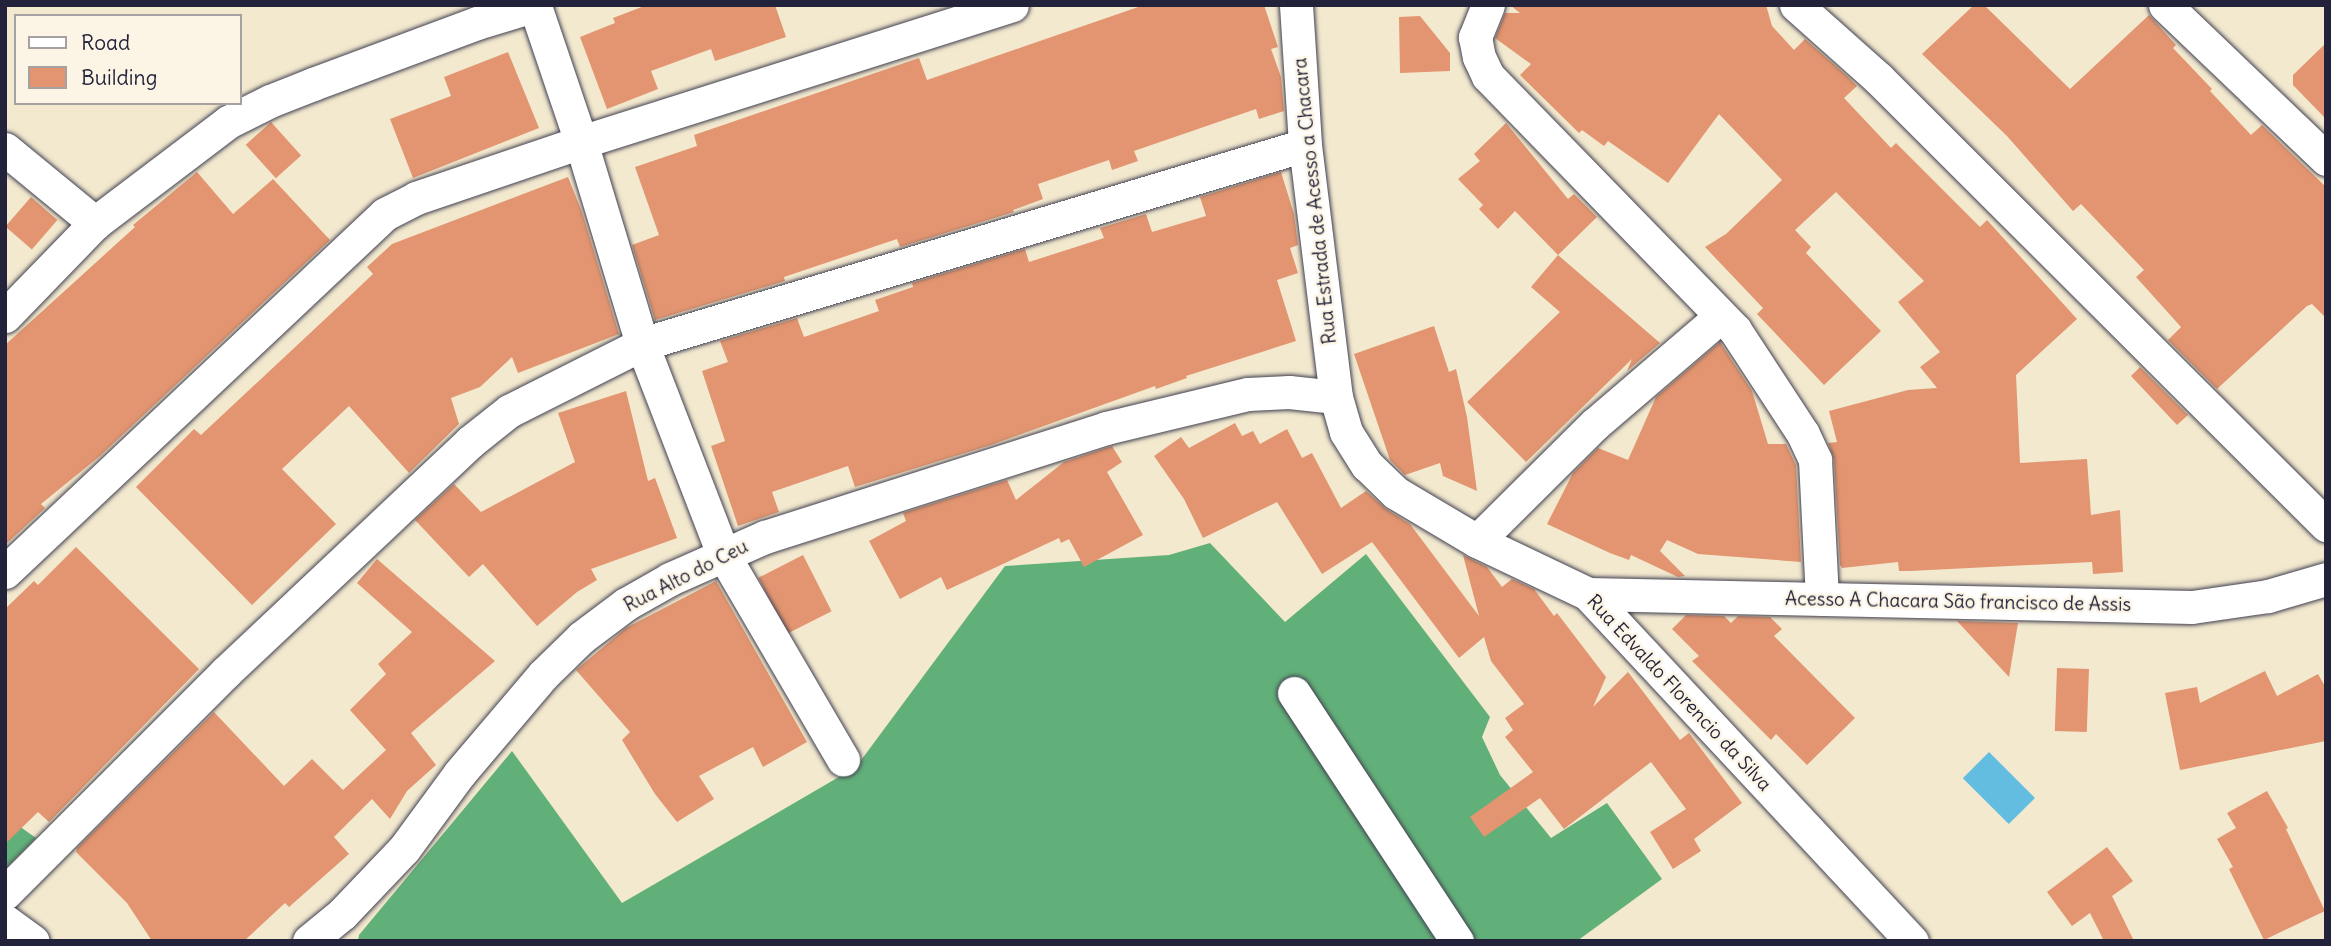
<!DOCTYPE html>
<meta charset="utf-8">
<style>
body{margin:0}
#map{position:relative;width:2331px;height:946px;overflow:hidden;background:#f3e9cf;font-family:Delius,sans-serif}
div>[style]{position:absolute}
.forest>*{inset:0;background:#62b079}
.water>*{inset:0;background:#63bde1;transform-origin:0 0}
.building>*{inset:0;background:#e29570;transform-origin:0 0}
.roads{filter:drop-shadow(0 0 2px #414051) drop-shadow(0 0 2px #414051)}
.street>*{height:33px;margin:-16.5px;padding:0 16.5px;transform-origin:16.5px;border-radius:16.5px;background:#fff}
span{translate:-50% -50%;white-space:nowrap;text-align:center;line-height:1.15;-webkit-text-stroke:5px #fcf5e5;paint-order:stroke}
.street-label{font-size:19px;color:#22223b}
.frame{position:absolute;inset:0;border:7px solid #22223b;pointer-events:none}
.legend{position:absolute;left:14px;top:14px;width:228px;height:91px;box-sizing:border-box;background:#fcf5e5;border:2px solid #a5a1a1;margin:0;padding:9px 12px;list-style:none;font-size:21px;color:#22223b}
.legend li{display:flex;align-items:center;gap:14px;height:35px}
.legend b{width:35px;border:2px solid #a5a1a1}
</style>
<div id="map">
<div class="forest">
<i style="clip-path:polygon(1210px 543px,1285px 622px,1366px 554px,1490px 717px,1482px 737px,1500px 775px,1551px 838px,1607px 803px,1662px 879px,1577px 941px,358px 941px,359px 935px,512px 751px,622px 903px,856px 767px,1005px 566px,1169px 555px)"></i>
<i style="clip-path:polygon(5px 816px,36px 838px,5px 869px)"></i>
</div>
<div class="water">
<i style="left:1989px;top:752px;width:65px;height:37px;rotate:45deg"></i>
</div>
<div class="building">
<i style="clip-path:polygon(647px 5px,775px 5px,786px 37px,715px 61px,711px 49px,651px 71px,658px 89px,607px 109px,580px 37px,615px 23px,613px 18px)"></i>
<i style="clip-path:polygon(1144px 5px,1264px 5px,1278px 47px,1271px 49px,1281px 77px,1284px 111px,1259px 119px,1256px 109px,1134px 151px,1138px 161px,1112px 170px,1109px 160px,1038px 184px,1043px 199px,1013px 210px,1014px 212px,900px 247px,897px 239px,784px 277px,785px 281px,655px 320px,632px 245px,659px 235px,635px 167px,697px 146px,694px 135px,919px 58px,927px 80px)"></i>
<i style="clip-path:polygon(1510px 5px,1766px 5px,1772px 26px,1794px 50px,1805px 39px,1847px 76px,1857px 86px,1844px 98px,1891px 148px,1896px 143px,1980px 227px,1987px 220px,2077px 319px,2016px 375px,2020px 463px,2087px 459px,2091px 515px,2120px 510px,2123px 572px,2093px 574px,2092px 562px,1910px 571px,1899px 571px,1898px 562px,1842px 568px,1840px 565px,1834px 459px,1828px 443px,1837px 442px,1829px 411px,1908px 390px,1937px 388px,1920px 367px,1940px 352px,1898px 302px,1924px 281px,1836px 192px,1795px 230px,1811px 247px,1806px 253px,1881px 331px,1824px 385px,1757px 314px,1763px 308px,1705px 247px,1726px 234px,1782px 180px,1719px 114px,1668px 183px,1608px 141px,1604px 146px,1582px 130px,1579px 133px,1520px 75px,1531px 64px,1495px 38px,1505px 13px,1520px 13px)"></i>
<i style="clip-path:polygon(1974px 5px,1984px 5px,2070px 89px,2149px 15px,2176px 45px,2173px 48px,2212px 89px,2210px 91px,2251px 135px,2262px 125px,2326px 187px,2326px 318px,2312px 304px,2307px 306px,2217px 389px,2168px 340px,2181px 327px,2136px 277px,2144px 270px,2081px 204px,2073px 211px,2007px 136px,1922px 54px)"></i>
<i style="clip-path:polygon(1420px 16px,1450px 53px,1450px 71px,1400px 73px,1399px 17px)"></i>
<i style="clip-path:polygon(2326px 43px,2326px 119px,2293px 85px,2293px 75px)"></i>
<i style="clip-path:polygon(508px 52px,539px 128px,413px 178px,390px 119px,451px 96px,444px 77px)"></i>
<i style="left:271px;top:122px;width:45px;height:34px;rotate:48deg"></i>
<i style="clip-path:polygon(1506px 123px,1568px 199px,1574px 194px,1597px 217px,1558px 255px,1515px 211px,1498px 229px,1479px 209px,1483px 205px,1458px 179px,1480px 161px,1474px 154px)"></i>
<i style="clip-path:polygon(197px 172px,233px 214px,273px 179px,330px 240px,100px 456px,41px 504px,45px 508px,5px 545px,5px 345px,135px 227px,133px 225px)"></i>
<i style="clip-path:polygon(1281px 172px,1294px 214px,1298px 245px,1290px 248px,1298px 273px,1277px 280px,1296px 341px,1186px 376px,1187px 378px,1156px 389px,1155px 386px,991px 445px,855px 487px,848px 466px,772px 492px,779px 512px,738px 526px,711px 446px,725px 441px,702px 371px,728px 362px,720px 341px,797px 318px,804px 337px,879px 311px,875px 300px,913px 287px,912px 283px,1025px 249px,1029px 262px,1104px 238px,1100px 228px,1146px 214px,1152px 232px,1206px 216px,1200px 197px)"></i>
<i style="clip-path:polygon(568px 177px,582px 212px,619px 334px,518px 373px,512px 357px,480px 387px,451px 398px,459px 424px,409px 473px,349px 406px,282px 469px,336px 524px,252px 605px,136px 487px,194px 429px,201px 435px,353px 293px,373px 274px,367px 267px,392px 244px)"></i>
<i style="left:31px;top:197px;width:35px;height:39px;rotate:41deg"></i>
<i style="clip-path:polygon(1558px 255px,1660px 343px,1627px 371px,1632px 359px,1526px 462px,1467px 402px,1560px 312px,1531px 287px)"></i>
<i style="clip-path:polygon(1434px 326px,1449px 372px,1456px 369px,1467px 417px,1477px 491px,1443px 476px,1440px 463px,1405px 475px,1390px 460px,1354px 354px)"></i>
<i style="clip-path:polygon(1720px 342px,1752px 391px,1768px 444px,1786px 444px,1796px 465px,1801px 562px,1698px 554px,1667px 540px,1660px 551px,1685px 576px,1678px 577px,1631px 555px,1629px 560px,1610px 553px,1547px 524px,1573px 473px,1598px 448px,1628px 460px,1656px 397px)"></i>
<i style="clip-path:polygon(2140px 367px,2188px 415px,2177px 425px,2131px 376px)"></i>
<i style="clip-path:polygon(626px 391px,648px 481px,655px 478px,677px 538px,591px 569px,597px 580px,577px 592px,537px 626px,483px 564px,469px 577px,415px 520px,454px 484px,481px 512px,575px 462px,558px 413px)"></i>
<i style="clip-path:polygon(1235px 423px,1242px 436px,1253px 431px,1260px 444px,1287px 429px,1302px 458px,1312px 453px,1341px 508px,1366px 491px,1386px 509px,1410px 524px,1479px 616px,1463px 555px,1487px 567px,1502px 587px,1512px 579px,1534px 589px,1554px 616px,1557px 613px,1606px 677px,1593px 707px,1628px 672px,1680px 740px,1689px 733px,1742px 803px,1694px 839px,1701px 851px,1673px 869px,1650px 832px,1686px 809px,1651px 762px,1564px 829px,1540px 798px,1484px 837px,1470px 817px,1533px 772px,1505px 737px,1513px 730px,1505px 718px,1524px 704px,1491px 661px,1484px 637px,1459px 658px,1372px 542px,1322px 574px,1277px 502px,1203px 538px,1184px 499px,1154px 456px,1181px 437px,1189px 448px)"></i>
<i style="clip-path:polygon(1112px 446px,1122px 462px,1107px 472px,1143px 535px,1084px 567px,1069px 539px,1061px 543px,1059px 538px,947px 590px,941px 577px,900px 599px,869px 541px,906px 521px,903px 513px,1007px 480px,1016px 500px,1064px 462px)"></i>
<i style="clip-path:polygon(76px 547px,199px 669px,49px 822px,38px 812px,5px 844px,5px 609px,34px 581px,38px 585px)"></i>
<i style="left:803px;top:555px;width:63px;height:50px;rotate:63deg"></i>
<i style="clip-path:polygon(377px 559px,495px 661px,411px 733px,436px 765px,407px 791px,390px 819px,372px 799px,334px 837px,349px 854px,289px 907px,285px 903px,244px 941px,152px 941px,127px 903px,76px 852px,77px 848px,214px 712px,284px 786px,312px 759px,343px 790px,386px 750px,350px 710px,386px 674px,378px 664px,412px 632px,357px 583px)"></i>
<i style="clip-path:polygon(716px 581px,807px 742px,763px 767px,753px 747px,699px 776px,714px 799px,677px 822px,655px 794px,622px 740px,630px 732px,576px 670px,626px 628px)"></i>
<i style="clip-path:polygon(1686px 615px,1724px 616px,1731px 623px,1738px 616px,1770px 617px,1782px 629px,1774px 636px,1855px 718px,1807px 765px,1776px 734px,1771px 740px,1692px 661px,1699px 656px,1672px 629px)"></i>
<i style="clip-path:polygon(1957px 621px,2018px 623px,2009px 677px)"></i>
<i style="left:2057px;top:668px;width:32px;height:63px;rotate:2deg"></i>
<i style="clip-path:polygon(2265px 671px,2277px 696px,2318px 674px,2326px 688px,2326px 741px,2180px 770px,2165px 693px,2197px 687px,2200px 703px)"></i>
<i style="clip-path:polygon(2267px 791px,2288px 828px,2286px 829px,2325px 911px,2264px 940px,2229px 869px,2233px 867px,2217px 839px,2236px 828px,2227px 813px)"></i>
<i style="clip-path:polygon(2107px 847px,2133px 881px,2112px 896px,2134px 941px,2104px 941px,2090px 913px,2072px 926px,2047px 892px)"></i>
</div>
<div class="roads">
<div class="street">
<i style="left:1296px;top:5px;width:140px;rotate:86.3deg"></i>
<i style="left:1305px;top:145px;width:254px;rotate:83deg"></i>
<i style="left:1336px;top:397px;width:36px;rotate:74deg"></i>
<i style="left:1346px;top:432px;width:39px;rotate:58deg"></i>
<i style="left:1367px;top:465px;width:40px;rotate:44deg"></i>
<i style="left:1396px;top:493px;width:94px;rotate:30.7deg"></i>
<i style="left:1477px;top:541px;width:123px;rotate:25.5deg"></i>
<i style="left:1588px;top:594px;width:475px;rotate:47deg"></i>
<i style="left:1488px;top:5px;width:35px;rotate:112deg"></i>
<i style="left:1475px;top:37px;width:20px;rotate:79deg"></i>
<i style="left:1479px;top:57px;width:21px;rotate:65deg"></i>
<i style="left:1488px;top:76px;width:354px;rotate:45.8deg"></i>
<i style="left:1735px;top:330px;width:124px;rotate:56.8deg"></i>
<i style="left:1803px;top:434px;width:29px;rotate:65deg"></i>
<i style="left:1815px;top:460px;width:139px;rotate:87.1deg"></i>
<i style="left:1796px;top:5px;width:110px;rotate:41.7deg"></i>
<i style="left:1878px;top:78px;width:633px;rotate:44.94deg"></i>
<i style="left:2165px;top:5px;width:223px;rotate:43.7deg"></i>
<i style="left:535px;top:6px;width:144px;rotate:71.3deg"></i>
<i style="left:581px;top:142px;width:211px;rotate:73.2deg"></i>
<i style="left:642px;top:344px;width:225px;rotate:68.9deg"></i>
<i style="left:723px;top:554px;width:238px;rotate:59.7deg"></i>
<i style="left:5px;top:149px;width:117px;rotate:39.4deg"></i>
<i style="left:5px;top:316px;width:129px;rotate:-45.9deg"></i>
<i style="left:95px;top:223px;width:167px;rotate:-37.2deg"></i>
<i style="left:228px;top:122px;width:47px;rotate:-26.6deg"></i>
<i style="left:270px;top:101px;width:46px;rotate:-21.6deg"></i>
<i style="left:313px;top:84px;width:175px;rotate:-20.4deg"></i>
<i style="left:477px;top:23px;width:62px;rotate:-17deg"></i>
<i style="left:1477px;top:541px;width:166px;rotate:-44.8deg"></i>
<i style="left:1595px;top:424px;width:166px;rotate:-40.6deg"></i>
<i style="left:5px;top:572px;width:522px;rotate:-43.29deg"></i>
<i style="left:385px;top:214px;width:35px;rotate:-27deg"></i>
<i style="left:416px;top:198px;width:174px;rotate:-18.7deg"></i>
<i style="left:581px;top:142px;width:452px;rotate:-17.6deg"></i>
<i style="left:1588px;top:594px;width:604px;rotate:1.23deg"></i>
<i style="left:2192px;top:607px;width:77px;rotate:-8.2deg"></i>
<i style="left:2268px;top:596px;width:60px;rotate:-16.3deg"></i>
<i style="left:1294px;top:693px;width:297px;rotate:56.7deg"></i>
<i style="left:5px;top:893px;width:313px;rotate:-45deg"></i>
<i style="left:226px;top:672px;width:335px;rotate:-43.3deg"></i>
<i style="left:470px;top:442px;width:50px;rotate:-38.5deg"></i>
<i style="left:509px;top:411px;width:149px;rotate:-26.7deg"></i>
<i style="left:642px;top:344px;width:692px;rotate:-16.71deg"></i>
<i style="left:5px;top:921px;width:34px;rotate:36deg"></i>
<i style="left:309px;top:941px;width:43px;rotate:-39.3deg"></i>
<i style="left:342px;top:914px;width:90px;rotate:-46.4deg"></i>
<i style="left:404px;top:849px;width:93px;rotate:-53.7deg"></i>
<i style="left:459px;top:774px;width:130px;rotate:-49.7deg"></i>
<i style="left:543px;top:675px;width:54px;rotate:-44.3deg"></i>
<i style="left:582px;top:637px;width:55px;rotate:-36.9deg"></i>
<i style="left:626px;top:604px;width:51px;rotate:-29.6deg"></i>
<i style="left:670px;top:579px;width:104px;rotate:-23.9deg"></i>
<i style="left:765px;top:537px;width:358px;rotate:-17.7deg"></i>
<i style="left:1106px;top:428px;width:146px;rotate:-13.5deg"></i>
<i style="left:1248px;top:394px;width:41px;rotate:-2.8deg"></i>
<i style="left:1289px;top:392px;width:47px;rotate:6.1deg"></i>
</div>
</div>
<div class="street-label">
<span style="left:1315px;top:201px;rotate:-96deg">Rua Estrada de Acesso a Chacara</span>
<span style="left:686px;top:576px;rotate:-27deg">Rua Alto do Ceu</span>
<span style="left:1958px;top:602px;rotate:1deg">Acesso A Chacara São francisco de Assis</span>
<span style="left:1679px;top:693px;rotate:47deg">Rua Edvaldo Florencio da Silva</span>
</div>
<div class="frame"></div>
<ul class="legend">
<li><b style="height:9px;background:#fff"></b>Road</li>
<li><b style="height:19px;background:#e29570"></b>Building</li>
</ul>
</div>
